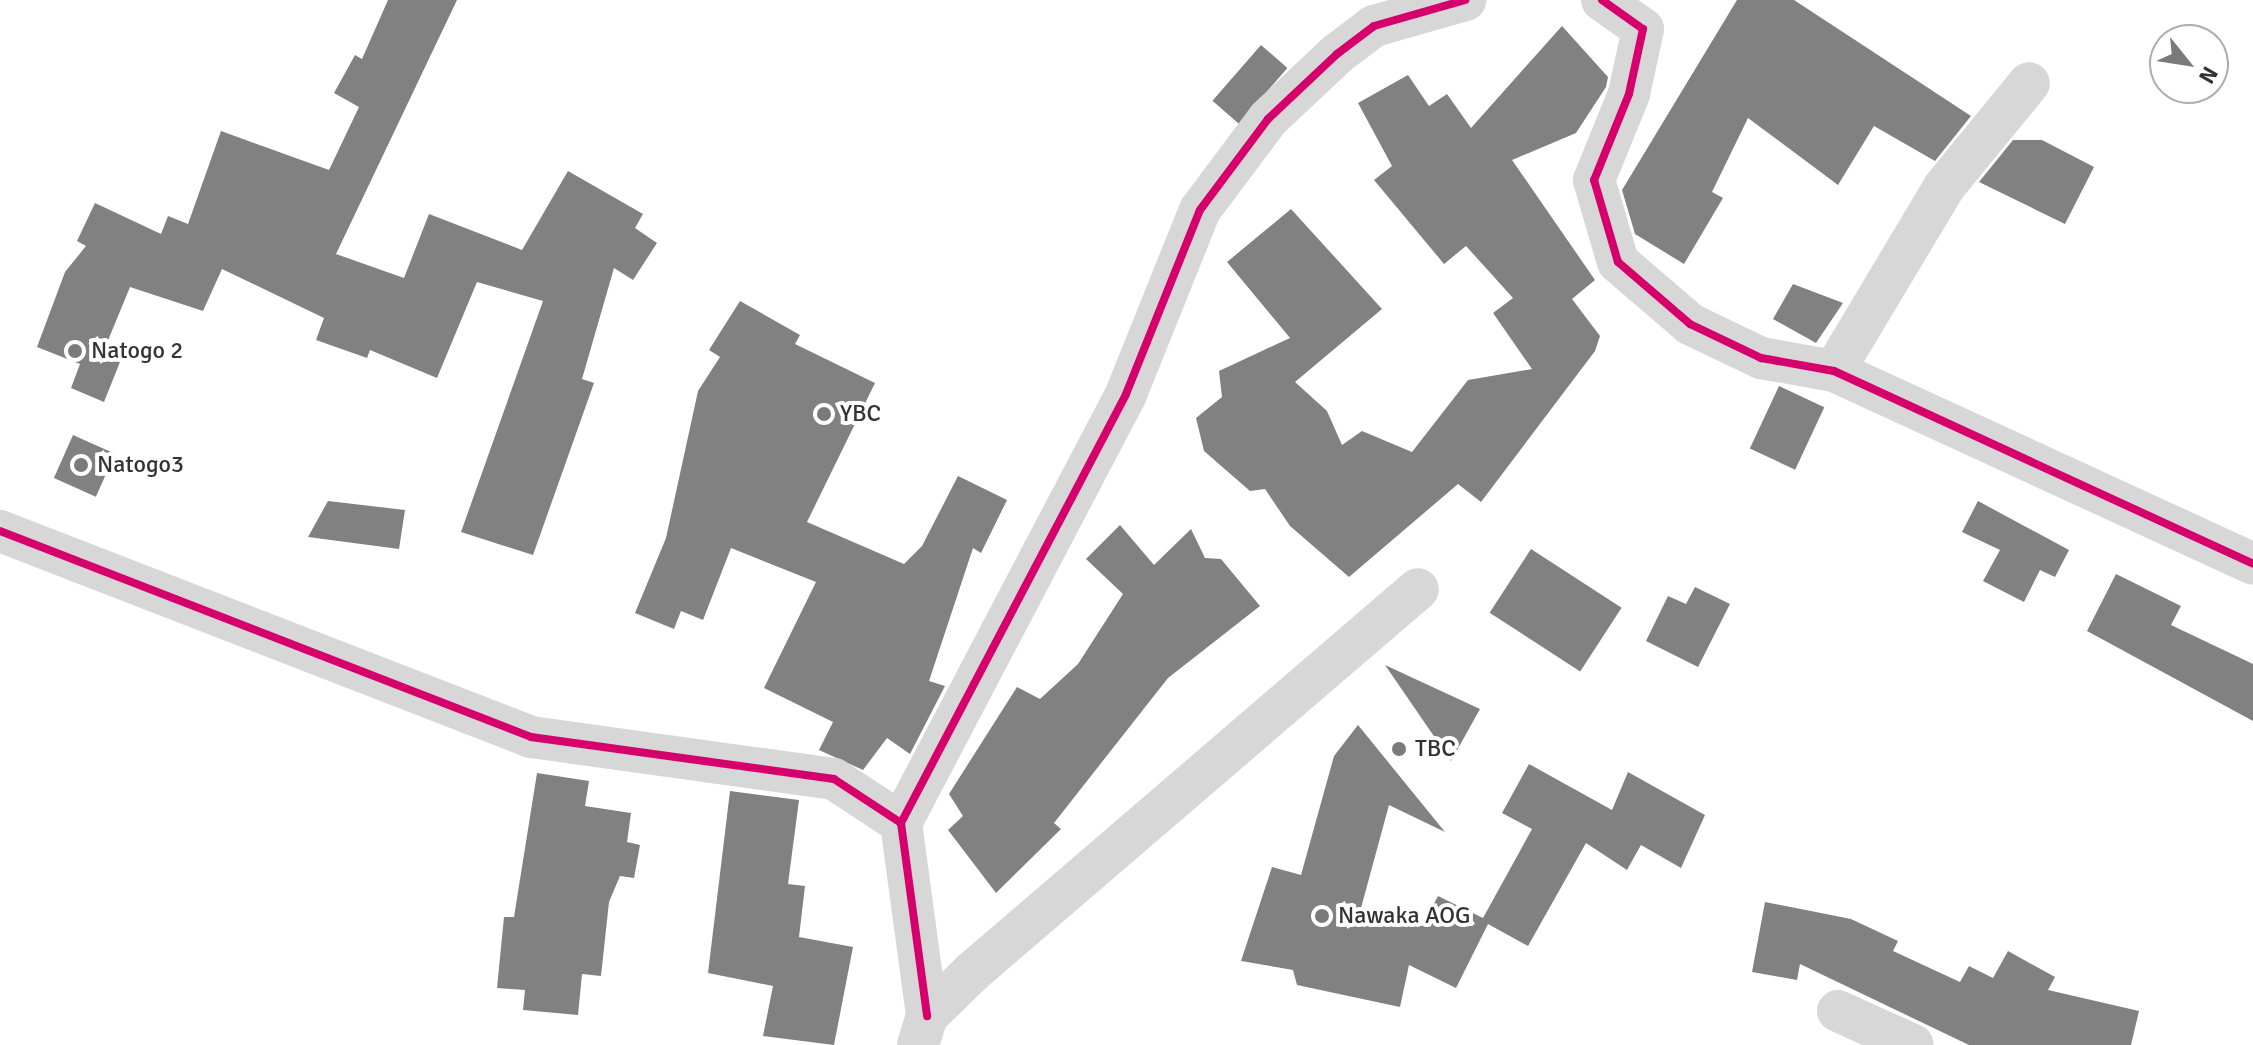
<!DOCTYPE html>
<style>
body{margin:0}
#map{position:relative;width:2253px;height:1045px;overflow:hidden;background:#fff;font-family:Signika,sans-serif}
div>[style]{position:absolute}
.building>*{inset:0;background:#818181;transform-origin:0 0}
.street>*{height:42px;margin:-21px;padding:0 21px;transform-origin:21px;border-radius:21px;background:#d7d7d7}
.cycleway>*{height:8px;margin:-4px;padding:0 4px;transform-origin:4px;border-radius:4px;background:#d6006c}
.dots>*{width:22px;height:22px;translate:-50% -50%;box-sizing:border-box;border:4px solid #fff;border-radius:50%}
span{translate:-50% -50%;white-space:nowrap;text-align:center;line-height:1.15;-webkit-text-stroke:8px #fff;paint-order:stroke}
.poi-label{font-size:24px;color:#333}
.left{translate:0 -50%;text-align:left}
.north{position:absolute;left:2149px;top:24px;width:80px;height:80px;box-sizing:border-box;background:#fff;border:2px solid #adadad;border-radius:50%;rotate:120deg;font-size:22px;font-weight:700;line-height:32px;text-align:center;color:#333}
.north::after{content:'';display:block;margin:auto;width:28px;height:36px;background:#7a7a7a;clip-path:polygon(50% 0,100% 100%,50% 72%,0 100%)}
</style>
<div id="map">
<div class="building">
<i style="clip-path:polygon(388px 0,457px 0,336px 254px,404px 278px,429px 214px,522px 250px,568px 171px,643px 214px,635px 228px,657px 243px,633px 280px,614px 268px,582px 379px,594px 383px,533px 555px,461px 532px,543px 301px,477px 282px,437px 378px,370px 350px,367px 358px,316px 340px,324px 318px,222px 269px,203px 311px,130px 287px,102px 355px,120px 362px,104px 402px,71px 388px,80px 364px,37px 347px,65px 272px,86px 246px,77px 241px,95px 203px,161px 234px,168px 216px,188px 224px,221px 131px,329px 170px,359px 107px,334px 93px,355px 55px,362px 59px)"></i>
<i style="clip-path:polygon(1737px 0,1794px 0,1971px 116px,1935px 161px,1874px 126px,1838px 185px,1748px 118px,1712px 192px,1723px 198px,1684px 264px,1635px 234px,1622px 190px)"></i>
<i style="clip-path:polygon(1562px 26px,1608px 77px,1606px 87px,1576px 133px,1512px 160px,1595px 280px,1572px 299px,1600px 336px,1595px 351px,1481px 502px,1458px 484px,1349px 577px,1290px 526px,1265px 489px,1250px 491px,1204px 451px,1196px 418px,1222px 397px,1219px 371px,1290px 338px,1227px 262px,1291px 209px,1382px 309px,1295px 382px,1327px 411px,1342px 445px,1362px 431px,1412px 452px,1468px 380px,1532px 369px,1493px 313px,1513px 298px,1466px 246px,1444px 264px,1374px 180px,1392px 166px,1358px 103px,1408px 75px,1429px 106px,1447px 94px,1471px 128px)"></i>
<i style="left:1261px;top:45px;width:35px;height:74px;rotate:41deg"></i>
<i style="clip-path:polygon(2013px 140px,2042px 140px,2094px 167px,2065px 224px,1979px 182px)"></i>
<i style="clip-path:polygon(1793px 284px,1843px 303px,1816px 343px,1773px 319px)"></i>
<i style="clip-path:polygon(740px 301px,800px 335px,795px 344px,875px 383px,807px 522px,904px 564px,922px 546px,958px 476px,1007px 500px,981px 553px,973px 548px,929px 681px,945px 686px,910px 754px,887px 738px,863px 770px,819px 750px,833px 722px,764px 688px,816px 582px,731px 548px,703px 620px,681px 611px,674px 629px,635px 613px,666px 538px,698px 391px,720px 357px,709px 350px)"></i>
<i style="left:1779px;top:386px;width:50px;height:69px;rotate:25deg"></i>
<i style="left:73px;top:435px;width:46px;height:47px;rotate:24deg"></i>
<i style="clip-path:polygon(328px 501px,405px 510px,399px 549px,308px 537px)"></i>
<i style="clip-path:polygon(1978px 501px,2069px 550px,2055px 577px,2040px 570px,2024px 602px,1983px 581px,2000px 550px,1962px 532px)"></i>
<i style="clip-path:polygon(1120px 525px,1154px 565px,1191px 529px,1205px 558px,1221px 559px,1260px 606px,1168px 678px,1054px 823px,1061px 829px,996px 893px,948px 830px,963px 816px,949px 794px,1017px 687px,1040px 699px,1078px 664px,1123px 594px,1086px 559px)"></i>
<i style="left:1531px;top:549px;width:108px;height:76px;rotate:33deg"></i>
<i style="clip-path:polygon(2116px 574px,2181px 606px,2171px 625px,2253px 664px,2253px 721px,2087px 631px)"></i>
<i style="clip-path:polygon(1695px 587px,1730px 604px,1698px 667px,1646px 641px,1668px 596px,1686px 604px)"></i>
<i style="clip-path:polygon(1385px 665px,1480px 709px,1451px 761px)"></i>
<i style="clip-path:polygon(1358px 725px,1445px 832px,1389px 805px,1361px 908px,1422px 926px,1438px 896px,1483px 918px,1532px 829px,1502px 813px,1529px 764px,1612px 810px,1628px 772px,1705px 815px,1681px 868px,1641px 845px,1627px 870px,1586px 843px,1528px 946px,1488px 924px,1456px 988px,1409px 965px,1400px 1007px,1297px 985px,1293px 970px,1241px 961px,1272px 867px,1301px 875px,1334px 756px)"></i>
<i style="clip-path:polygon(537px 773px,589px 781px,585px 806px,631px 813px,627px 842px,640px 845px,634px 878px,620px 876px,609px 902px,601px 976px,582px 974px,578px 1015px,523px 1010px,525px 990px,497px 988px,504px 917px,514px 917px)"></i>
<i style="clip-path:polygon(730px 791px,799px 800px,788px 884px,805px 886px,799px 937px,853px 947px,834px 1045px,763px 1036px,773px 986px,708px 973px)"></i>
<i style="clip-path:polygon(1765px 902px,1851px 919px,1898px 941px,1893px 951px,1960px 982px,1969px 966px,1993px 978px,2008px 951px,2055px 977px,2048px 990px,2139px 1011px,2131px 1045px,1969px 1045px,1800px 964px,1797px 980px,1752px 972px)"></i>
</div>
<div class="street">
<i style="left:1602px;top:0;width:50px;rotate:35.3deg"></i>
<i style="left:1643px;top:29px;width:66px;rotate:102.2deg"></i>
<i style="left:1629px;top:94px;width:93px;rotate:112.1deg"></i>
<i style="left:1594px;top:180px;width:85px;rotate:73.7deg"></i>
<i style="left:1618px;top:262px;width:95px;rotate:40.7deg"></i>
<i style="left:1690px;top:324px;width:79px;rotate:25.6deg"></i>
<i style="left:1761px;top:358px;width:74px;rotate:10.1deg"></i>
<i style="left:1834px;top:371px;width:461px;rotate:24.7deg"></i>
<i style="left:1834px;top:371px;width:214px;rotate:-59.1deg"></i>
<i style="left:1944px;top:187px;width:134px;rotate:-50.7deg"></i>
<i style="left:0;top:531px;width:570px;rotate:21.2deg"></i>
<i style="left:531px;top:737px;width:306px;rotate:7.9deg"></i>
<i style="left:834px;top:779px;width:80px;rotate:33.3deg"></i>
<i style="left:901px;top:823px;width:195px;rotate:82.3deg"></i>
<i style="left:901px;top:823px;width:484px;rotate:-62.3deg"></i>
<i style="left:1126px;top:394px;width:198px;rotate:-68.1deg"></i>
<i style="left:1200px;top:210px;width:114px;rotate:-53.2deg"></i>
<i style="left:1268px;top:119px;width:95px;rotate:-43.3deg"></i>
<i style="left:1337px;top:54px;width:46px;rotate:-37.1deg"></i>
<i style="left:1374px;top:26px;width:95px;rotate:-15.9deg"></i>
<i style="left:1838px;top:1011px;width:82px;rotate:24.4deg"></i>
<i style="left:918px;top:1045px;width:30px;rotate:-73deg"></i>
<i style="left:927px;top:1016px;width:62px;rotate:-44.3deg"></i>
<i style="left:971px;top:973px;width:589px;rotate:-40.66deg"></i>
</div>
<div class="cycleway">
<i style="left:1602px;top:0;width:50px;rotate:35.3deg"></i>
<i style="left:1643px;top:29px;width:66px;rotate:102.2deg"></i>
<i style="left:1629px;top:94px;width:93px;rotate:112.1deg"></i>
<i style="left:1594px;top:180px;width:85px;rotate:73.7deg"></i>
<i style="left:1618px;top:262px;width:95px;rotate:40.7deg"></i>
<i style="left:1690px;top:324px;width:79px;rotate:25.6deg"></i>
<i style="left:1761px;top:358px;width:74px;rotate:10.1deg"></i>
<i style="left:1834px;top:371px;width:461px;rotate:24.7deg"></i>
<i style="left:0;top:531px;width:570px;rotate:21.2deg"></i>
<i style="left:531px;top:737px;width:306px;rotate:7.9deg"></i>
<i style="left:834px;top:779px;width:80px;rotate:33.3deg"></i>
<i style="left:901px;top:823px;width:195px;rotate:82.3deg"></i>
<i style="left:901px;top:823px;width:484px;rotate:-62.3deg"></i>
<i style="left:1126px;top:394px;width:198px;rotate:-68.1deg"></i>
<i style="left:1200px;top:210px;width:114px;rotate:-53.2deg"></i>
<i style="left:1268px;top:119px;width:95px;rotate:-43.3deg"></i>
<i style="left:1337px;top:54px;width:46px;rotate:-37.1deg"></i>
<i style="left:1374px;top:26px;width:95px;rotate:-15.9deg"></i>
</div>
<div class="dots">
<i style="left:75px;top:351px;background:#7a7a7a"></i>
<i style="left:824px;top:414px;background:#7a7a7a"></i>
<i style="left:81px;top:465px;background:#7a7a7a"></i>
<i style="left:1399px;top:749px;background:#7a7a7a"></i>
<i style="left:1322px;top:916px;background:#7a7a7a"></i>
</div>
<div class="poi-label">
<span class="left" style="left:91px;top:351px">Natogo 2</span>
<span class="left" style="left:840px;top:414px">YBC</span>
<span class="left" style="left:97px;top:465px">Natogo3</span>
<span class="left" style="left:1415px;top:749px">TBC</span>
<span class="left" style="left:1338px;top:916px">Nawaka AOG</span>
</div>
<div class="north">N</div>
</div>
